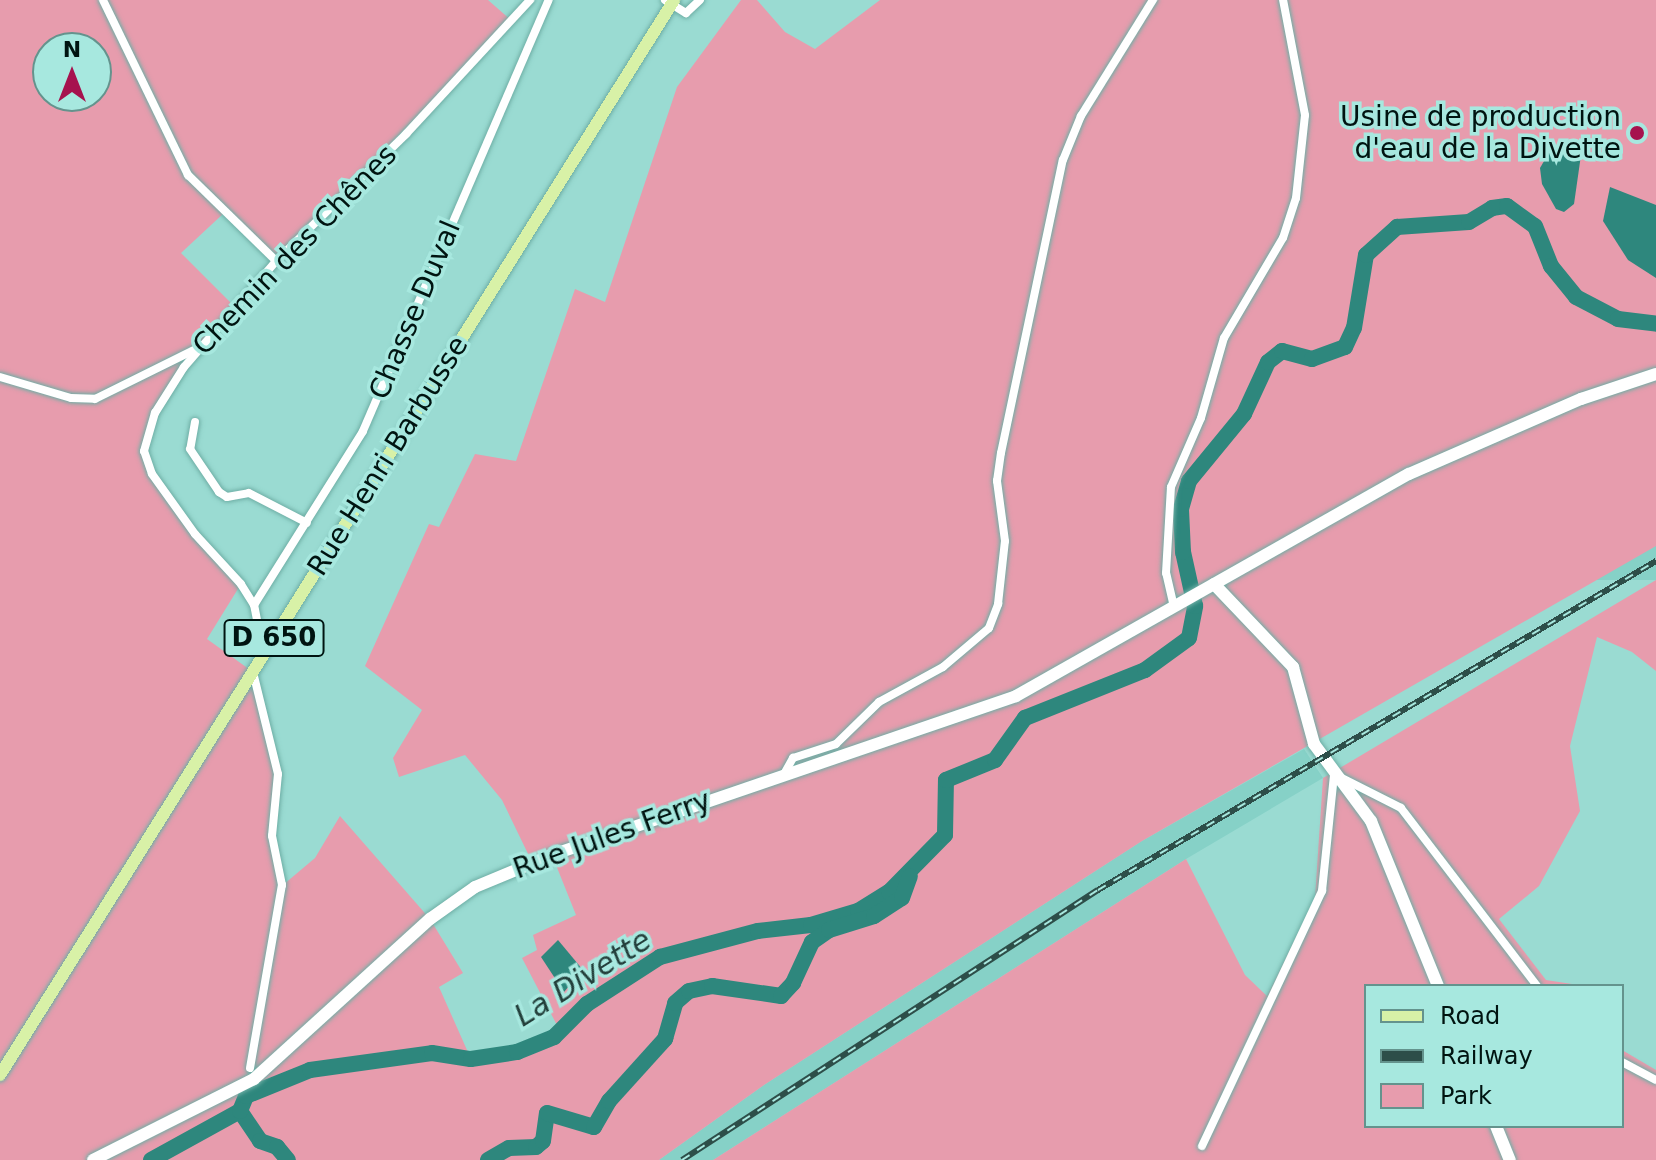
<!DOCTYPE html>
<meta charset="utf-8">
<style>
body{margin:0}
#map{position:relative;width:1656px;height:1160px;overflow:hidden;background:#9adbd2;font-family:"DejaVu Sans",sans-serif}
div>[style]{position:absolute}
.built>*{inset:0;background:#86d1c7;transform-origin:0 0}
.green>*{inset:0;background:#e79cad}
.water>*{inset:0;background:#2e877d}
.river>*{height:16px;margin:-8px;padding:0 8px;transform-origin:8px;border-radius:8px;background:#2e877d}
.roads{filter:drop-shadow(0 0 2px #6eaea5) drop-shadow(0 0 2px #6eaea5)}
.street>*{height:8px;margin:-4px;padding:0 4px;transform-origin:4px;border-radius:4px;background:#fff}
.secondary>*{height:12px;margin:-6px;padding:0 6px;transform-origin:6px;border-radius:6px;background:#fff}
.primary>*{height:12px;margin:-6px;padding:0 6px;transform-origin:6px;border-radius:6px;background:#d8f1a7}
.rail>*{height:6px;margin-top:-3px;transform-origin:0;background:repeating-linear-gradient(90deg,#a7e8df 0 9px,#2d4e49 0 18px);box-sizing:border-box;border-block:2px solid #2d4e49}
.dots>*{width:22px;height:22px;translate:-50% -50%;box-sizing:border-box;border:4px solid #a7e8df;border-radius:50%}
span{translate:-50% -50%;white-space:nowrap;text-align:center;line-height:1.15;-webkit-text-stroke:7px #a7e8df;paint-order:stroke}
.shield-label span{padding:2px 6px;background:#a7e8df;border:2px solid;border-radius:6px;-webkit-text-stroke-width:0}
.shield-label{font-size:26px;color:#001411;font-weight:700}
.poi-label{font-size:28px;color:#001411}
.right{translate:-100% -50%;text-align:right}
.street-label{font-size:28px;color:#001411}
.water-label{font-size:30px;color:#233f3b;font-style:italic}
.legend{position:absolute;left:1364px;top:984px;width:260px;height:144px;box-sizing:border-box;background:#a7e8df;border:2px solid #64938d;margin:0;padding:10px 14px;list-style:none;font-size:24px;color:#001411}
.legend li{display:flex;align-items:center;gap:16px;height:40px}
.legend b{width:40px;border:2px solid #64938d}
.north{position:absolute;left:32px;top:32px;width:80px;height:80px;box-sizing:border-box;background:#a7e8df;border:2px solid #64938d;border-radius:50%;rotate:0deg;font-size:22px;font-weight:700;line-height:32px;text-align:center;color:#001411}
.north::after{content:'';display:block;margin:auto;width:28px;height:36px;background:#a6124e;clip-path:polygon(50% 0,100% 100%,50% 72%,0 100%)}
</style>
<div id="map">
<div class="built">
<i style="left:1656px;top:546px;width:34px;height:387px;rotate:90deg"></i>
<i style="clip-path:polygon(1304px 749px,1323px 778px,1186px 859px,713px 1160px,659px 1160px,764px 1085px,1142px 841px)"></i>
</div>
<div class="green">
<i style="clip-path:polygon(evenodd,0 0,488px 0,511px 20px,276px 261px,224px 213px,181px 253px,237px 309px,200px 347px,155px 413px,146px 463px,195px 534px,241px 584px,207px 639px,253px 672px,278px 774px,272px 822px,283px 885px,315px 858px,340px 816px,430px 919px,463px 973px,439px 987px,471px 1059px,517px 1052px,560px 1031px,522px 958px,537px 950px,533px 935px,576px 915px,552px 855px,532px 862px,502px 800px,465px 755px,399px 777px,393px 758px,422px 710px,365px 666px,429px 524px,439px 527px,475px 454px,516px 461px,575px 289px,605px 302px,677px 87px,741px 0,757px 0,785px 32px,815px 49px,880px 0,1656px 0,1656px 546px,1142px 841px,764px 1085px,659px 1160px,0 1160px,0 0,48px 48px,96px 48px,96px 96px,48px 96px,48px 48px)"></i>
<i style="clip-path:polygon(1656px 580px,1656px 671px,1632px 652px,1597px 637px,1570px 746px,1580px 811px,1539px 886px,1499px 919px,1546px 980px,1585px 986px,1366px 986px,1366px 1126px,1622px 1126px,1622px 1050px,1656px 1070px,1656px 1160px,713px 1160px,1186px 859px,1245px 975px,1267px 996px,1315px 898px,1323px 778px)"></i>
</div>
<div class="water">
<i style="clip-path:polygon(1551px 149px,1581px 155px,1574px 204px,1564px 212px,1556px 209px,1542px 184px,1540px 168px)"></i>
<i style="clip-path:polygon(1610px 187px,1656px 205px,1656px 278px,1628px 260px,1603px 221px)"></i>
<i style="clip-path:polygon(558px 940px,583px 970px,564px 992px,541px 957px)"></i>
</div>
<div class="river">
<i style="left:240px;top:1111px;width:36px;rotate:56deg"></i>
<i style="left:260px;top:1141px;width:18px;rotate:19deg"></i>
<i style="left:277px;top:1147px;width:17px;rotate:50deg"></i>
<i style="left:151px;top:1160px;width:102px;rotate:-28.8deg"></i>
<i style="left:240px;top:1111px;width:16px;rotate:-68deg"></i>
<i style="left:246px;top:1096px;width:69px;rotate:-22.1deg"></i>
<i style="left:310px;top:1070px;width:123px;rotate:-7.9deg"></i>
<i style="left:432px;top:1053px;width:39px;rotate:9deg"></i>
<i style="left:471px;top:1059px;width:47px;rotate:-8.7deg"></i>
<i style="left:517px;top:1052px;width:40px;rotate:-22deg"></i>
<i style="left:554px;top:1037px;width:47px;rotate:-45deg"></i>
<i style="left:587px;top:1004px;width:87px;rotate:-32.8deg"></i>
<i style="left:660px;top:957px;width:101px;rotate:-14.9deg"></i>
<i style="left:758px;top:931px;width:53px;rotate:-6.5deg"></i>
<i style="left:811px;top:925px;width:49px;rotate:-16.6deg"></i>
<i style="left:858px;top:911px;width:36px;rotate:-32deg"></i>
<i style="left:889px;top:892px;width:80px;rotate:-45.5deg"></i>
<i style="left:945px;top:835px;width:55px;rotate:-89deg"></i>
<i style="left:946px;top:780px;width:53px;rotate:-22.2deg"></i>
<i style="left:995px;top:760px;width:52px;rotate:-54.5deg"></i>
<i style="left:1025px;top:718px;width:129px;rotate:-21.8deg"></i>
<i style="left:1145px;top:670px;width:54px;rotate:-36deg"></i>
<i style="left:1189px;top:638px;width:33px;rotate:-79deg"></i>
<i style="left:1195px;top:606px;width:55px;rotate:-102.5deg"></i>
<i style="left:1183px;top:552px;width:43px;rotate:-92.7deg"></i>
<i style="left:1181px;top:509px;width:29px;rotate:-74deg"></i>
<i style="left:1189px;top:481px;width:87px;rotate:-50.6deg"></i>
<i style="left:1244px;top:414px;width:57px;rotate:-65.2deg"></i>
<i style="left:1268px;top:362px;width:18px;rotate:-38deg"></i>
<i style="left:1282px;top:351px;width:31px;rotate:15deg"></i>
<i style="left:1312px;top:359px;width:35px;rotate:-20deg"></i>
<i style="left:1345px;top:347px;width:21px;rotate:-65deg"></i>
<i style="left:1354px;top:328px;width:74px;rotate:-80.7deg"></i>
<i style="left:1366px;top:255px;width:42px;rotate:-42.1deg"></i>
<i style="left:1397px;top:227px;width:72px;rotate:-4deg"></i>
<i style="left:1469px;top:222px;width:27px;rotate:-31deg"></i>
<i style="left:1492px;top:208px;width:15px;rotate:-8deg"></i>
<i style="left:1507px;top:206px;width:34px;rotate:36deg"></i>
<i style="left:1535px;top:226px;width:43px;rotate:68.2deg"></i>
<i style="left:1551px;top:266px;width:40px;rotate:51deg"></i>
<i style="left:1576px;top:297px;width:47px;rotate:27.6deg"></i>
<i style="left:1618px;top:319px;width:38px;rotate:7deg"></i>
<i style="left:488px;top:1160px;width:24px;rotate:-30deg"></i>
<i style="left:509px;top:1148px;width:27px;rotate:-2deg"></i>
<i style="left:536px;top:1147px;width:9px;rotate:-41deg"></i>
<i style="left:543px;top:1141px;width:28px;rotate:-82deg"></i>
<i style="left:547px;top:1113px;width:49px;rotate:16.6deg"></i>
<i style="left:594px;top:1127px;width:30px;rotate:-60deg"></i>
<i style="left:609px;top:1101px;width:84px;rotate:-47.9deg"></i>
<i style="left:665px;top:1039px;width:37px;rotate:-74deg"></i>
<i style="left:675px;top:1003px;width:18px;rotate:-41deg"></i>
<i style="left:689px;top:991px;width:24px;rotate:-12deg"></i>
<i style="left:712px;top:986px;width:70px;rotate:8.2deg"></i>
<i style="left:781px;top:996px;width:18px;rotate:-47deg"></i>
<i style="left:793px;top:983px;width:45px;rotate:-65.1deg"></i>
<i style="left:812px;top:942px;width:21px;rotate:-35deg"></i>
<i style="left:829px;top:930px;width:47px;rotate:-17.3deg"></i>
<i style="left:874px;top:916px;width:33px;rotate:-33deg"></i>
<i style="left:902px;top:898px;width:23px;rotate:-70deg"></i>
</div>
<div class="roads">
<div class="street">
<i style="left:103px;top:0;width:195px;rotate:64.1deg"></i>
<i style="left:188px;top:175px;width:123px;rotate:44.3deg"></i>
<i style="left:665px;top:0;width:25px;rotate:32deg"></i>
<i style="left:686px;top:13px;width:19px;rotate:-43deg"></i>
<i style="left:0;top:377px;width:74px;rotate:16.5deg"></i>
<i style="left:71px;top:398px;width:24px;rotate:2deg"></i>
<i style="left:95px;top:399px;width:113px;rotate:-26.3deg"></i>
<i style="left:195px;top:422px;width:27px;rotate:100deg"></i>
<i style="left:190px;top:449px;width:52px;rotate:56deg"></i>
<i style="left:219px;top:492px;width:9px;rotate:32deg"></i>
<i style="left:227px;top:497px;width:22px;rotate:-10deg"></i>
<i style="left:249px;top:493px;width:65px;rotate:27.3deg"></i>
<i style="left:254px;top:605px;width:205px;rotate:-57.9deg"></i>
<i style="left:363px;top:431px;width:469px;rotate:-66.7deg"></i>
<i style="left:1174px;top:607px;width:35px;rotate:-103deg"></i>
<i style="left:1166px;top:573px;width:86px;rotate:-86.7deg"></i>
<i style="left:1171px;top:487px;width:75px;rotate:-66.5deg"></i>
<i style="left:1201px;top:418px;width:83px;rotate:-74deg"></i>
<i style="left:1224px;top:338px;width:116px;rotate:-59.5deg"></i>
<i style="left:1283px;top:238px;width:42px;rotate:-72deg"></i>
<i style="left:1296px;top:198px;width:83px;rotate:-83.8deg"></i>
<i style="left:1305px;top:115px;width:117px;rotate:-100.8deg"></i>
<i style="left:274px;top:638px;width:21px;rotate:-141deg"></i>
<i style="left:258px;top:625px;width:20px;rotate:-101deg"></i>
<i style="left:254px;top:605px;width:25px;rotate:-122deg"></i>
<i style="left:241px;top:584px;width:68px;rotate:-132.6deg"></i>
<i style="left:195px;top:534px;width:74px;rotate:-125.6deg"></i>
<i style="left:152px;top:474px;width:24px;rotate:-109deg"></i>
<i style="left:144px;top:451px;width:40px;rotate:-74deg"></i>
<i style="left:155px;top:413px;width:54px;rotate:-57.8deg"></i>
<i style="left:184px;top:367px;width:140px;rotate:-49deg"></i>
<i style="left:276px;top:261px;width:182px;rotate:-44.3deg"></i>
<i style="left:406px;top:134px;width:183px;rotate:-47.2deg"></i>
<i style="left:783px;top:776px;width:21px;rotate:-61deg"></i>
<i style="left:793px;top:758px;width:45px;rotate:-18deg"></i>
<i style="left:836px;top:744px;width:60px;rotate:-44.3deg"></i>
<i style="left:879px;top:702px;width:73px;rotate:-28.7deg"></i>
<i style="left:943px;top:667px;width:60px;rotate:-40.3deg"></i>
<i style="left:989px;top:628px;width:26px;rotate:-69deg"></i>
<i style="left:998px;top:604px;width:63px;rotate:-83.7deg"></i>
<i style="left:1005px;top:541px;width:61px;rotate:-97.6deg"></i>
<i style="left:997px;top:481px;width:28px;rotate:-82deg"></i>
<i style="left:1001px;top:453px;width:299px;rotate:-78.1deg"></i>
<i style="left:1063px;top:160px;width:48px;rotate:-67.8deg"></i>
<i style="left:1081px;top:116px;width:137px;rotate:-58.2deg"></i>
<i style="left:1622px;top:1062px;width:38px;rotate:28deg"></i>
<i style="left:250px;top:1068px;width:186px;rotate:-80.1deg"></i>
<i style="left:282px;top:885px;width:50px;rotate:-101.5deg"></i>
<i style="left:272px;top:836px;width:62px;rotate:-84.5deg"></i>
<i style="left:278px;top:774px;width:105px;rotate:-103.8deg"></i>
<i style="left:1202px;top:1146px;width:282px;rotate:-64.8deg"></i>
<i style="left:1322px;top:891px;width:118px;rotate:-84.1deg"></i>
<i style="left:1334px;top:774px;width:75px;rotate:26.9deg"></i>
<i style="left:1401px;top:808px;width:224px;rotate:52.6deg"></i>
</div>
<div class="secondary">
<i style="left:1214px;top:584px;width:115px;rotate:46.4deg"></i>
<i style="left:1293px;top:667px;width:80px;rotate:74.7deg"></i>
<i style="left:1314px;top:744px;width:96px;rotate:53.5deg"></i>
<i style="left:1371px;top:821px;width:178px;rotate:67.9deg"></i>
<i style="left:1496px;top:1126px;width:37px;rotate:68deg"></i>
<i style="left:93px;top:1160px;width:180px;rotate:-26.7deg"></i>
<i style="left:254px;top:1079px;width:238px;rotate:-42.3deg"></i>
<i style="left:430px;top:919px;width:55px;rotate:-35.4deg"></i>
<i style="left:475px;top:887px;width:83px;rotate:-22.6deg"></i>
<i style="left:552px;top:855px;width:490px;rotate:-18.9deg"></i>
<i style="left:1016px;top:696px;width:451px;rotate:-29.5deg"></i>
<i style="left:1409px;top:474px;width:188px;rotate:-23.6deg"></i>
<i style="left:1581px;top:399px;width:79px;rotate:-18.4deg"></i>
</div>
<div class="primary">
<i style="left:0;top:1075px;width:1269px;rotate:-57.91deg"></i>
</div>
</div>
<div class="rail">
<i style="left:682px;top:1160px;width:496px;rotate:-33deg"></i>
<i style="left:1098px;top:890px;width:648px;rotate:-30.52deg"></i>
</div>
<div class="dots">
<i style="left:1637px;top:133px;background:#a6124e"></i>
</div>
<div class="shield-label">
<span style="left:274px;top:638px">D 650</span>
</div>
<div class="poi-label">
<span class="right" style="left:1621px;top:133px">Usine de production<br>d'eau de la Divette</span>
</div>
<div class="street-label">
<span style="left:295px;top:250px;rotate:-46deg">Chemin des Chênes</span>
<span style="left:415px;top:310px;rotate:-67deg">Chasse Duval</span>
<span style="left:388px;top:456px;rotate:-58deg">Rue Henri Barbusse</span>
<span style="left:612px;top:835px;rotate:-20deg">Rue Jules Ferry</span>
</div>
<div class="water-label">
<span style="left:583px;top:978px;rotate:-32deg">La Divette</span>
</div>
<ul class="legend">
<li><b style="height:10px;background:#d8f1a7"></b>Road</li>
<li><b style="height:10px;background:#2d4e49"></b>Railway</li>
<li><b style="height:22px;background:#e79cad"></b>Park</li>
</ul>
<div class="north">N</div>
</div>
